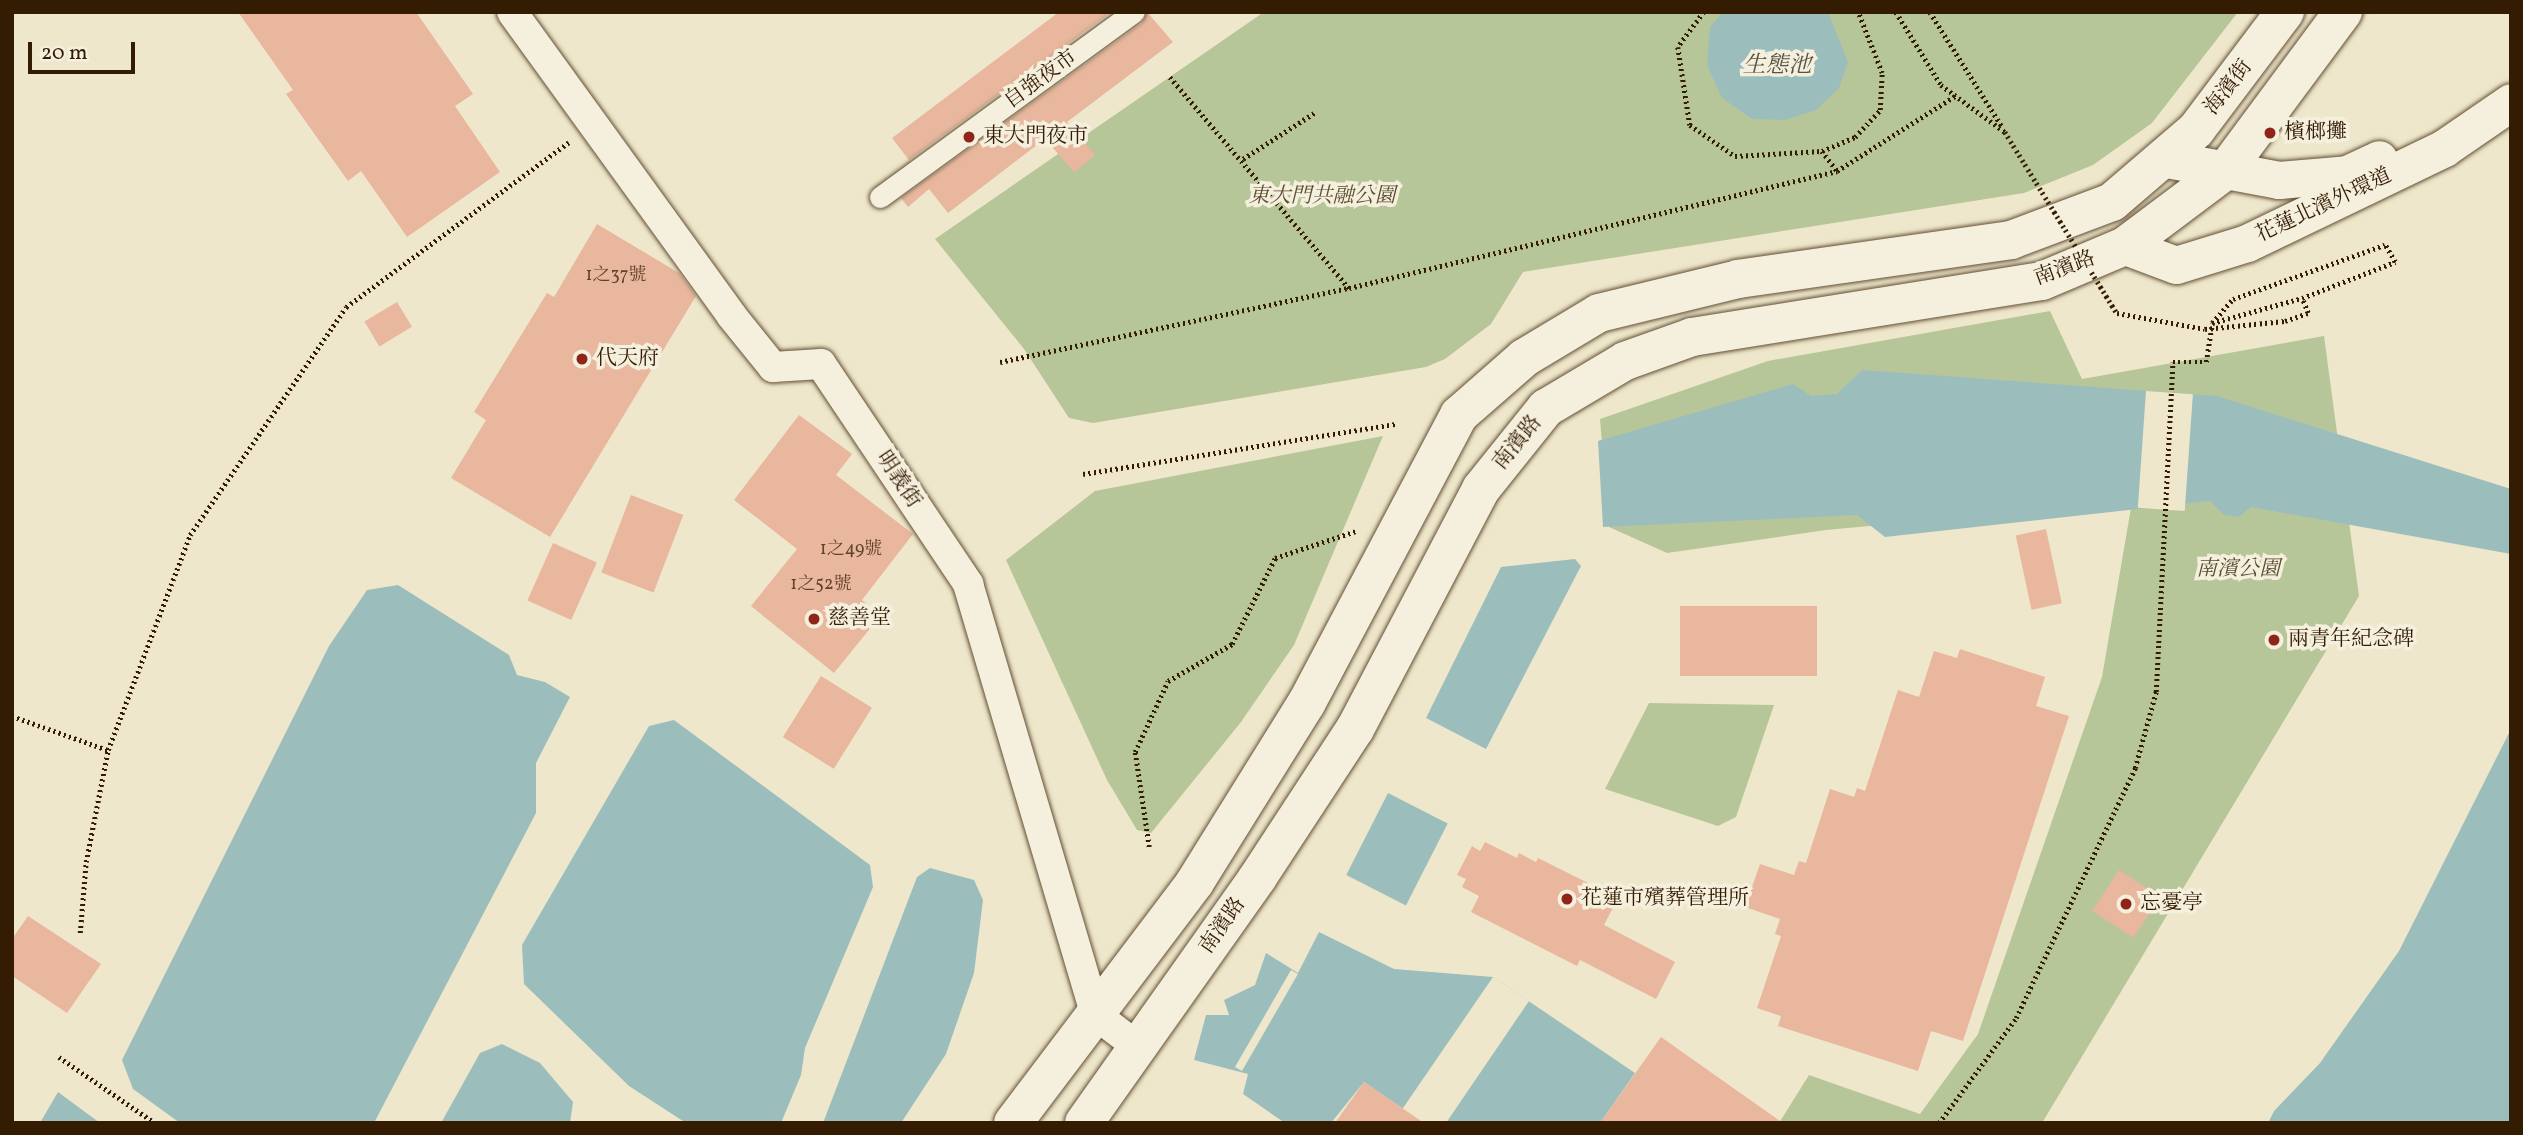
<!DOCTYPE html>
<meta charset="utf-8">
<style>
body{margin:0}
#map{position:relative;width:2523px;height:1135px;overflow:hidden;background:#efe7cb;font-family:Vollkorn,"Noto Serif TC",serif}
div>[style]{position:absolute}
.green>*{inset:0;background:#b7c699}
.water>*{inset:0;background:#9bbebd;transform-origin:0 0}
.pier>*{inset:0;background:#efe7cb;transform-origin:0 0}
.building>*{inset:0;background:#e8b79e;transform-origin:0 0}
.path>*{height:4.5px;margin-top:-2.25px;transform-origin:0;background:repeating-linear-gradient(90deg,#341c03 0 2px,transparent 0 5.5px)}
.roads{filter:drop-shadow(0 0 2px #634f35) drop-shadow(0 0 2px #634f35)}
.pedestrian>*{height:21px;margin:-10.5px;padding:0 10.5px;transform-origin:10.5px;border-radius:10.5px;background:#f5efdd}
.minor>*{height:30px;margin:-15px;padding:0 15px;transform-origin:15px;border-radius:15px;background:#f5efdd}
.tertiary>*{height:37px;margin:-18.5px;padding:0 18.5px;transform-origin:18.5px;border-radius:18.5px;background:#f5efdd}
.secondary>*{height:38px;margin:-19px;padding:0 19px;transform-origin:19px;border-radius:19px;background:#f5efdd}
.path-bridge>*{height:4.5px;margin-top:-2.25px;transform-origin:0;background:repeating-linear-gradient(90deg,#341c03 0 2px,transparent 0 5.5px)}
.dots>*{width:19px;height:19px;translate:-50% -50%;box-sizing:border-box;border:4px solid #f5efdd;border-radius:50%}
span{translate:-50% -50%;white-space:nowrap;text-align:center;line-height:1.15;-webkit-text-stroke:7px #f5efdd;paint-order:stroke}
.number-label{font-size:18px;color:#61432a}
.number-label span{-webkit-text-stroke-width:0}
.street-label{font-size:21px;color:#341c03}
.poi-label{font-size:21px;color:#341c03}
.left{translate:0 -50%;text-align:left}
.park-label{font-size:21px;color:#5b4f30;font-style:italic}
.water-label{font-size:23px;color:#585544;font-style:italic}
.frame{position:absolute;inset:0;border:14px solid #341c03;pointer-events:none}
.scale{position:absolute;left:28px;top:42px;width:107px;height:32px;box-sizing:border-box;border:4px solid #341c03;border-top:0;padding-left:9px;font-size:21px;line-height:24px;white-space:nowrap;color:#341c03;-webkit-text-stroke:5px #f5efdd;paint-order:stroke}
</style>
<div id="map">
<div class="green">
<i style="clip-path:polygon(1264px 12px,2238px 12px,2152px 123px,2093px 165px,2024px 193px,1523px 272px,1491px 324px,1445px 359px,1426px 367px,1093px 423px,1069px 418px,1024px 349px,935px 239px)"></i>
<i style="clip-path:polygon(2050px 311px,2082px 379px,2324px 336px,2359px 596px,2042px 1123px,1779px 1123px,1809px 1075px,1920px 1114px,1978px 1034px,2102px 677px,2132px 502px,1826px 530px,1667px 553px,1609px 527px,1600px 419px,1768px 361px)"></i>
<i style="clip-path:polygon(1383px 436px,1294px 645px,1241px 722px,1151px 833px,1137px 830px,1107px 780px,1006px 560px,1095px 491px)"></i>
<i style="clip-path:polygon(1649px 703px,1774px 705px,1736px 817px,1718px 826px,1605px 789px)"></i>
</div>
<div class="water">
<i style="clip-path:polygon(1723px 12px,1828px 12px,1848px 62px,1839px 88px,1816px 110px,1785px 120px,1752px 119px,1722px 98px,1707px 65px,1710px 27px)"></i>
<i style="clip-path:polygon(1862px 370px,2217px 396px,2511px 489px,2511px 554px,2251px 507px,2239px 517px,2224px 515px,2210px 501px,1885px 537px,1857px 515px,1603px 527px,1598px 441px,1793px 384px,1811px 396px,1837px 394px)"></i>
<i style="clip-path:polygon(1575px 559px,1581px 566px,1486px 749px,1426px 718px,1501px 567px)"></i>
<i style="clip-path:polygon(398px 585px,509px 655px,517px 675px,545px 682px,570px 697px,536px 763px,536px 813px,374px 1123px,180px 1123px,133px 1089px,122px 1060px,329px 646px,367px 590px)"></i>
<i style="clip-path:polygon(674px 720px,870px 865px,873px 887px,805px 1048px,801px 1075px,781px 1123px,686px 1123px,629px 1086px,524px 984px,522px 945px,649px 726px)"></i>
<i style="clip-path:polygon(2511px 729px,2511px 1123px,2268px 1123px,2274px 1111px,2320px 1063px,2399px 951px)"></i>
<i style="left:1388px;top:793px;width:67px;height:92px;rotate:27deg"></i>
<i style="clip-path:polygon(930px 868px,974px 880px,983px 900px,974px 973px,946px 1054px,901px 1123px,823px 1123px,917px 877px)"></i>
<i style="clip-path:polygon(1319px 932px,1394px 969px,1493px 977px,1635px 1073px,1600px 1123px,1424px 1123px,1364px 1082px,1331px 1123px,1285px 1123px,1243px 1094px,1248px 1074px,1194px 1060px,1206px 1015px,1229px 1015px,1224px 1000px,1255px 985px,1266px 953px,1298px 973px)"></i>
<i style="clip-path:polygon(502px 1044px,540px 1063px,573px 1102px,570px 1123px,441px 1123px,480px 1053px)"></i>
<i style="clip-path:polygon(58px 1092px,100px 1123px,40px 1123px)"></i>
</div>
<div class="pier">
<i style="left:2146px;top:391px;width:47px;height:117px;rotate:4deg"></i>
<i style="left:1291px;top:970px;width:8px;height:112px;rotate:30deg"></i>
<i style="clip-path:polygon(1493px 977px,1529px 1001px,1446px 1123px,1417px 1123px,1401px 1111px)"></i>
</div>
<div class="building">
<i style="clip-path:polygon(238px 12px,416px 12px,473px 94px,455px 106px,500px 172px,407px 237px,361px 171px,348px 181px,286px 94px,293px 90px)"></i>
<i style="clip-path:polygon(1059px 12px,1111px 12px,909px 160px,892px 138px)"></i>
<i style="clip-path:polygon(1147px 12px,1173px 42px,1067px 122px,1095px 155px,1074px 172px,1045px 139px,948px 213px,929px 189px,908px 207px,901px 198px,1142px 23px)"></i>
<i style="clip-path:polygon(597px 224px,679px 273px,696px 296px,550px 537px,451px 478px,486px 420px,474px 412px,547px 293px,554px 297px)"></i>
<i style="left:397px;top:302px;width:29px;height:38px;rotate:59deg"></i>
<i style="clip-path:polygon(799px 415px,852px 454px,836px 475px,913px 534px,862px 600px,881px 615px,834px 673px,751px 606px,797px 549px,734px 500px)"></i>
<i style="left:631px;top:495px;width:56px;height:83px;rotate:21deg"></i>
<i style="left:2046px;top:529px;width:76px;height:31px;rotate:78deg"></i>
<i style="left:553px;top:543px;width:48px;height:63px;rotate:24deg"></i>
<i style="left:1680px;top:606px;width:137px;height:70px"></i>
<i style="clip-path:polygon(1960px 649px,2045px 677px,2036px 706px,2069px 716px,1963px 1041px,1931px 1031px,1918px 1071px,1778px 1026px,1781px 1016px,1757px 1008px,1781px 936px,1775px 934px,1780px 919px,1745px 907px,1760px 864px,1794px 875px,1799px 861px,1806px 863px,1830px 789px,1854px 797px,1857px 788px,1865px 791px,1898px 690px,1919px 697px,1934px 651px,1957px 658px)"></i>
<i style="left:821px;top:676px;width:60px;height:72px;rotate:32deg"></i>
<i style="clip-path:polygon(1485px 842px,1517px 858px,1519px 853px,1536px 862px,1538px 858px,1618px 898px,1604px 925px,1675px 962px,1656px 999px,1580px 960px,1577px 966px,1471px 912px,1479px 896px,1462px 887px,1466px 879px,1457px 875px,1472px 846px,1480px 851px)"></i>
<i style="left:2119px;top:870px;width:49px;height:49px;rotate:33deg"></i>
<i style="clip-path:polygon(28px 916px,101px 964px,67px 1013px,12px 976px,12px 939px)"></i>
<i style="clip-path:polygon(1661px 1037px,1729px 1085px,1783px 1123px,1600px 1123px)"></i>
<i style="clip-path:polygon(1364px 1082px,1424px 1123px,1335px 1123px)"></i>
</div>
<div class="path">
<i style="left:1704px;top:12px;width:44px;rotate:126.6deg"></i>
<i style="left:1678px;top:47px;width:79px;rotate:81.3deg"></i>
<i style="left:1690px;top:125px;width:55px;rotate:34.6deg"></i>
<i style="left:1735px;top:156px;width:87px;rotate:-3.3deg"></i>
<i style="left:1822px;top:151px;width:36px;rotate:-23deg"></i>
<i style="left:1855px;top:137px;width:37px;rotate:-47deg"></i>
<i style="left:1880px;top:110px;width:37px;rotate:-87deg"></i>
<i style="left:1882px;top:73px;width:66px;rotate:-111.5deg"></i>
<i style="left:1896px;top:12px;width:86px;rotate:58.3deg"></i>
<i style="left:1941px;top:85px;width:79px;rotate:36.3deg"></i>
<i style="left:1930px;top:12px;width:137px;rotate:57.8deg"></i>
<i style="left:1170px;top:77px;width:277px;rotate:49.7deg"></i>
<i style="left:1822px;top:151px;width:25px;rotate:53deg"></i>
<i style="left:1243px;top:159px;width:85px;rotate:-32.9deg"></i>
<i style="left:2212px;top:323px;width:93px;rotate:-15.5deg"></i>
<i style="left:1000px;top:362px;width:357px;rotate:-12deg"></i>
<i style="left:1349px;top:288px;width:502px;rotate:-13.48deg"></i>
<i style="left:1837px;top:171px;width:140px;rotate:-32.4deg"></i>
<i style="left:1083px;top:474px;width:317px;rotate:-9.1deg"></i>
<i style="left:12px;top:716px;width:102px;rotate:19.5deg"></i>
<i style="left:108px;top:750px;width:230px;rotate:-69.1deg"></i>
<i style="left:190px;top:535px;width:276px;rotate:-55.6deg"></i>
<i style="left:346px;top:307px;width:277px;rotate:-36.5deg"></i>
<i style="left:1149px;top:847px;width:96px;rotate:-98.4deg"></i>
<i style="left:1135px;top:752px;width:78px;rotate:-65.1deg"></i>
<i style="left:1168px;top:681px;width:74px;rotate:-30deg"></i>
<i style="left:1232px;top:644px;width:96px;rotate:-63.4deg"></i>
<i style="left:1275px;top:558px;width:85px;rotate:-18.4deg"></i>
<i style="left:80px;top:933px;width:71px;rotate:-85.2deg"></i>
<i style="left:86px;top:862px;width:114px;rotate:-78.9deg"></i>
<i style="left:59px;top:1057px;width:116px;rotate:34.5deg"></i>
<i style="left:1939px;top:1123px;width:130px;rotate:-53.7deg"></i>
<i style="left:2016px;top:1018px;width:277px;rotate:-64.5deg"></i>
<i style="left:2135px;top:768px;width:79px;rotate:-74.6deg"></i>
<i style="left:2156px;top:692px;width:330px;rotate:-87.1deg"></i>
<i style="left:2173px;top:362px;width:33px"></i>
<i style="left:2206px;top:362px;width:39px;rotate:-81deg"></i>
<i style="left:2212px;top:323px;width:32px;rotate:-49deg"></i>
<i style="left:2233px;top:299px;width:161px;rotate:-19.6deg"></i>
</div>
<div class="roads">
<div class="pedestrian">
<i style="left:880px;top:197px;width:314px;rotate:-36.1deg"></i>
</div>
<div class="minor">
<i style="left:512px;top:12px;width:374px;rotate:54.1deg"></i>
<i style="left:731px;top:315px;width:67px;rotate:51.1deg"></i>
<i style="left:773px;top:367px;width:48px;rotate:-3.6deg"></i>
<i style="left:821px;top:364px;width:265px;rotate:56.2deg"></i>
<i style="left:968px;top:584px;width:450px;rotate:73.5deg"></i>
<i style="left:1096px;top:1015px;width:53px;rotate:37.3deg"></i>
</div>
<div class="tertiary">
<i style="left:2167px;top:159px;width:114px;rotate:10.6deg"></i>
<i style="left:2279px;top:180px;width:68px;rotate:-5deg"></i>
<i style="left:2347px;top:174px;width:35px;rotate:-25deg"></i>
<i style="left:2125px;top:246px;width:54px;rotate:20.4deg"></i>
<i style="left:2176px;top:265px;width:74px;rotate:-17.2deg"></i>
<i style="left:2247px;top:243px;width:219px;rotate:-25.7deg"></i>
<i style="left:2444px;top:148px;width:81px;rotate:-34.5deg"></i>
</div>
<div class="secondary">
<i style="left:1013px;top:1123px;width:302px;rotate:-52.9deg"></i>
<i style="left:1195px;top:882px;width:210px;rotate:-58.1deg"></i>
<i style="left:1306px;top:704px;width:327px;rotate:-62.1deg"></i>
<i style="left:1459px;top:415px;width:86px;rotate:-41.2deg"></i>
<i style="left:1524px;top:358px;width:87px;rotate:-31deg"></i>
<i style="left:1599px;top:313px;width:143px;rotate:-13.7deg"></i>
<i style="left:1738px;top:279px;width:276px;rotate:-8.1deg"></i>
<i style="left:2011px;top:240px;width:108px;rotate:-20.6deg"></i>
<i style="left:2112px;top:202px;width:111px;rotate:-40.6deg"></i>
<i style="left:2196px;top:130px;width:148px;rotate:-53deg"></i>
<i style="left:1084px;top:1123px;width:301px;rotate:-54.7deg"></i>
<i style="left:1258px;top:877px;width:177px;rotate:-56.8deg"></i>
<i style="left:1355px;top:729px;width:271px;rotate:-62.3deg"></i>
<i style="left:1481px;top:489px;width:104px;rotate:-51.3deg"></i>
<i style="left:1546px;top:408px;width:92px;rotate:-30.7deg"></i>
<i style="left:1625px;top:361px;width:71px;rotate:-19.7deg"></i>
<i style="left:1692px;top:337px;width:354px;rotate:-9.1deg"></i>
<i style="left:2042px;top:281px;width:90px;rotate:-22.9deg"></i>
<i style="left:2125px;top:246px;width:125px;rotate:-36.9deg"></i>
<i style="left:2225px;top:171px;width:198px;rotate:-53.4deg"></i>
</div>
</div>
<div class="path-bridge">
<i style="left:2005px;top:132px;width:213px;rotate:58.3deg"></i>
<i style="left:2117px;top:313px;width:89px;rotate:10.3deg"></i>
<i style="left:2205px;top:329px;width:80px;rotate:-5.7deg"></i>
<i style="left:2285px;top:321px;width:24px;rotate:-19deg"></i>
<i style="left:2308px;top:313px;width:16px;rotate:-112deg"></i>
<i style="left:2302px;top:298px;width:100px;rotate:-21.2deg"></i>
<i style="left:2395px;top:262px;width:20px;rotate:-120deg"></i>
</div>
<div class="dots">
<i style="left:2270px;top:133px;background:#8f2418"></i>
<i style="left:969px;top:137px;background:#8f2418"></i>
<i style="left:582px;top:359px;background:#8f2418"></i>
<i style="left:814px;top:619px;background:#8f2418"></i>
<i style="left:2274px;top:640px;background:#8f2418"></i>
<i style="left:1567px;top:899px;background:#8f2418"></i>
<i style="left:2126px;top:904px;background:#8f2418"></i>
</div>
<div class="number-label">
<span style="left:616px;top:276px">1之37號</span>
<span style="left:851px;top:550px">1之49號</span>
<span style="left:821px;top:585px">1之52號</span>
</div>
<div class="street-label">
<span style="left:1041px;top:80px;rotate:-36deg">自強夜市</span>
<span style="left:2229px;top:88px;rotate:-52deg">海濱街</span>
<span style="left:2324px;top:206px;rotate:-25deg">花蓮北濱外環道</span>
<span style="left:2065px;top:269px;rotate:-20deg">南濱路</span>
<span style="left:1518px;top:443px;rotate:-51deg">南濱路</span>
<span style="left:898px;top:480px;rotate:56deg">明義街</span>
<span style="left:1223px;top:926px;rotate:-55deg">南濱路</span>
</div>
<div class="poi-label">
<span class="left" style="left:2284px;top:133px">檳榔攤</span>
<span class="left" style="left:983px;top:137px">東大門夜市</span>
<span class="left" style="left:596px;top:359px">代天府</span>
<span class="left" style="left:828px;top:619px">慈善堂</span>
<span class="left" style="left:2288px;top:640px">兩青年紀念碑</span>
<span class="left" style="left:1581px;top:899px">花蓮市殯葬管理所</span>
<span class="left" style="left:2140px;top:904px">忘憂亭</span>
</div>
<div class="park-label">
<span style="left:1322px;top:197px">東大門共融公園</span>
<span style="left:2238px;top:570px">南濱公園</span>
</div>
<div class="water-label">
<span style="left:1777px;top:66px">生態池</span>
</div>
<div class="frame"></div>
<div class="scale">20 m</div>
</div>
